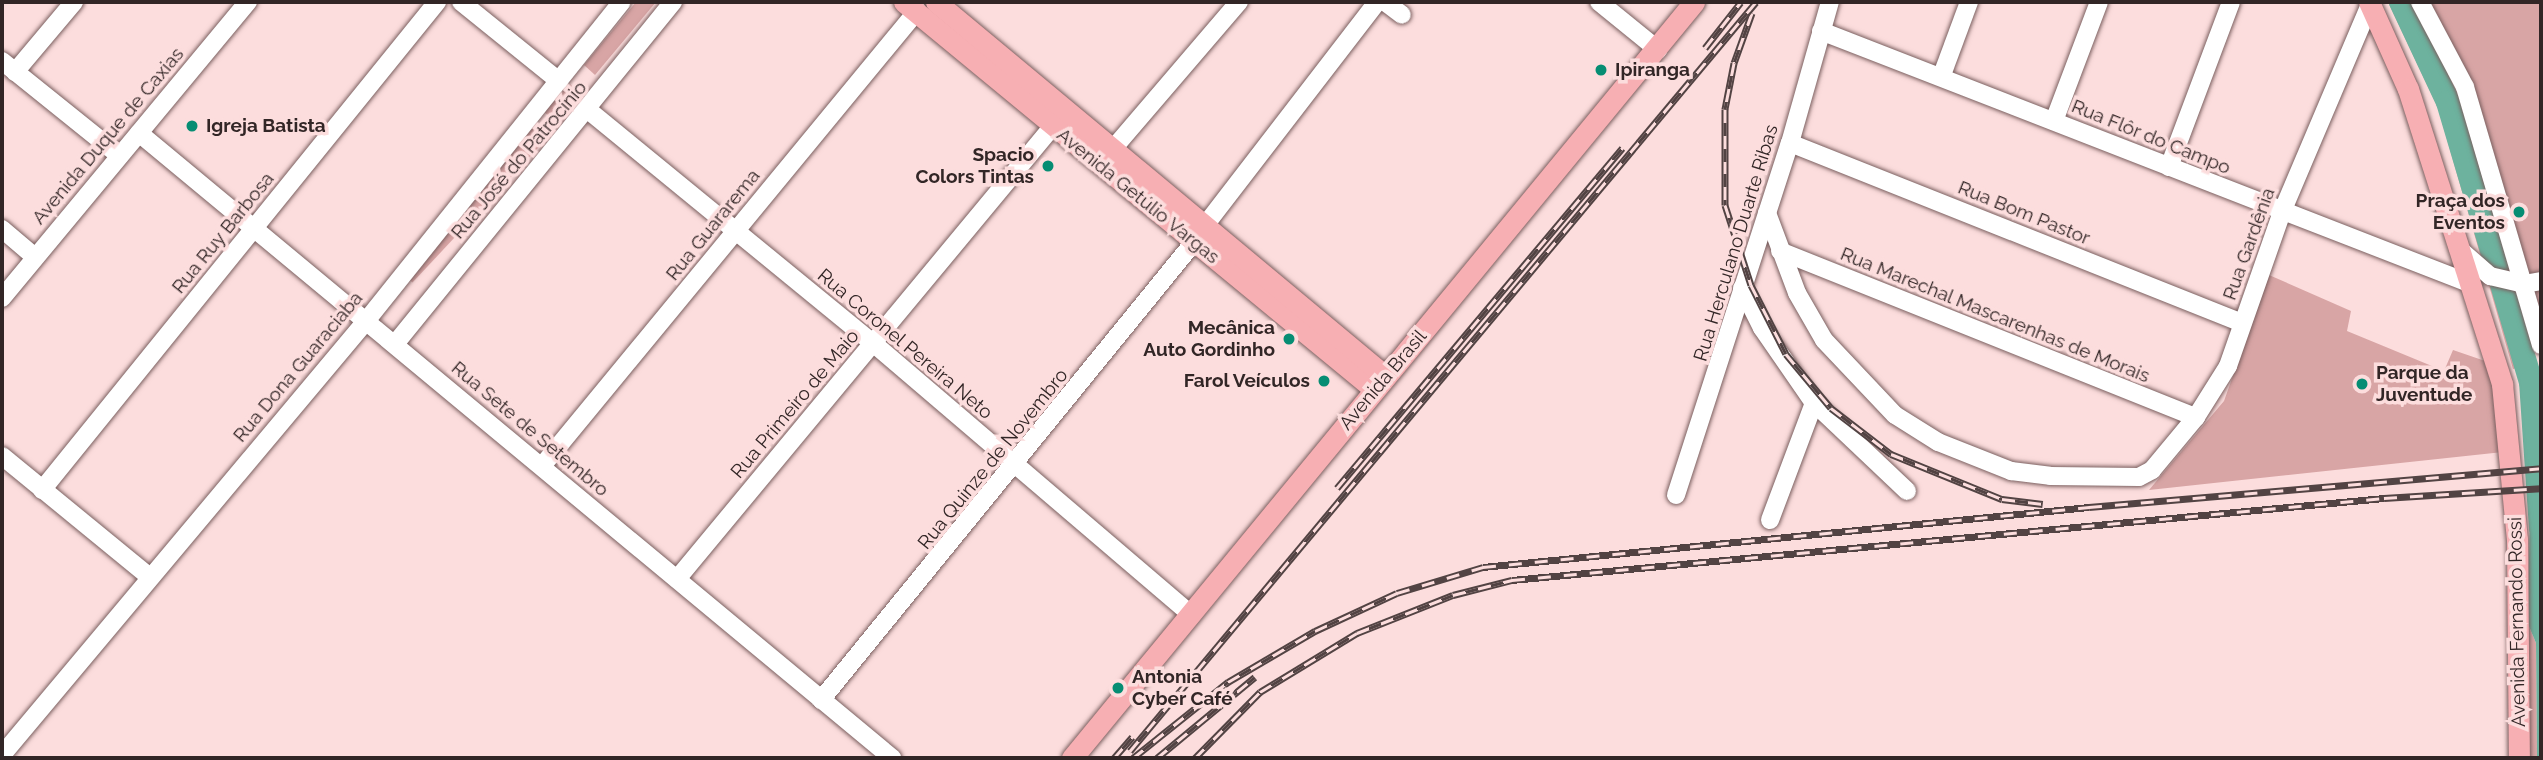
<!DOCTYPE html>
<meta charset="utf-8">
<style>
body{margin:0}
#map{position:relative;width:2543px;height:760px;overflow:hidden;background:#fcdddd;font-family:Raleway,sans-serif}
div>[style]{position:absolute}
.green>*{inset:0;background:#d8a5a5;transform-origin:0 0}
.water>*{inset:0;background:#6db29e}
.river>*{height:24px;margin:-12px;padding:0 12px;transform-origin:12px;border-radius:12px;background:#6db29e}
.roads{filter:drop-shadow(0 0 2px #7a5f5f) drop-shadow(0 0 2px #7a5f5f)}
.minor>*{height:18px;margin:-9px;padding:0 9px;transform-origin:9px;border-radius:9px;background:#fff}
.major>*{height:21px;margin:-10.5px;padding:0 10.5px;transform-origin:10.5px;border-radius:10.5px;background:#f7afb3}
.rail>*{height:7px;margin-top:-3.5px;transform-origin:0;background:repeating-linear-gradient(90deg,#fcdddd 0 13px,#524343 0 26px);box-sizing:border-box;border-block:2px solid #524343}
.dots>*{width:19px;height:19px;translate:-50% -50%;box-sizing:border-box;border:4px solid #fcdddd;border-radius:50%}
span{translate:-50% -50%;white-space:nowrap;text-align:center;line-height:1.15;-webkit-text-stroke:7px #fcdddd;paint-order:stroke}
.poi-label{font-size:19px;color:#322626;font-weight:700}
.left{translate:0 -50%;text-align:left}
.right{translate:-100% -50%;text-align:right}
.street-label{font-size:19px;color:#322626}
.frame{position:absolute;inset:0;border:4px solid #322626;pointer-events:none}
</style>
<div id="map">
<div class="green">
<i style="clip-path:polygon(636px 2px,656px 2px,595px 75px,584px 65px)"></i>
<i style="clip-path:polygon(2388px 2px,2395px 2px,2441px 98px,2518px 368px,2513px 369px,2438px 108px)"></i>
<i style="clip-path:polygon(2416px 2px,2541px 2px,2541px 329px,2464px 95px)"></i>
<i style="left:570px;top:84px;width:19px;height:38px;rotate:43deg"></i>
<i style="left:533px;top:127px;width:18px;height:196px;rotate:43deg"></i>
<i style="clip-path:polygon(2269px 275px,2351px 311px,2347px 331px,2444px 371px,2453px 350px,2488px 362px,2503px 452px,2149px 490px,2224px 401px)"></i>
<i style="clip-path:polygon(2528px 624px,2536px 643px,2537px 758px,2529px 758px)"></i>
</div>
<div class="water">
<i style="clip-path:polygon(2530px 497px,2541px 497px,2541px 758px,2537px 758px,2536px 643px,2528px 624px)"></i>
</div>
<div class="river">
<i style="left:2401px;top:2px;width:110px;rotate:64.8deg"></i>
<i style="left:2448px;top:102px;width:292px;rotate:73.5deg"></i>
<i style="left:2531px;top:382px;width:146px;rotate:86.1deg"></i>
</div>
<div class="roads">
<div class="minor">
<i style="left:461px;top:2px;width:126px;rotate:38.9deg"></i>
<i style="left:1385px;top:2px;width:21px;rotate:37deg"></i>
<i style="left:1599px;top:2px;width:76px;rotate:39.1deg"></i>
<i style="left:2420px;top:2px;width:96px;rotate:62.1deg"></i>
<i style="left:2465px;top:87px;width:269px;rotate:73.6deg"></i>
<i style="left:1821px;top:31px;width:692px;rotate:21.26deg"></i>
<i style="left:2px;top:61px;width:151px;rotate:38.8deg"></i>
<i style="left:15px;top:72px;width:92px;rotate:-49.9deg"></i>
<i style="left:1942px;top:75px;width:78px;rotate:-69.7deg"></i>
<i style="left:588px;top:110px;width:368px;rotate:39.3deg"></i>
<i style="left:873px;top:343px;width:419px;rotate:40.5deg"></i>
<i style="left:2054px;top:121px;width:127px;rotate:-69.3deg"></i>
<i style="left:139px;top:133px;width:979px;rotate:39.69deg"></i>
<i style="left:1790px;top:143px;width:487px;rotate:21.7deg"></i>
<i style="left:1112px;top:150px;width:195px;rotate:-49.4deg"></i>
<i style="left:2169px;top:167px;width:176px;rotate:-69.4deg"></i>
<i style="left:1767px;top:213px;width:85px;rotate:69.4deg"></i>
<i style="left:1797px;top:293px;width:54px;rotate:60.1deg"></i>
<i style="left:1824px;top:340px;width:103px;rotate:46.6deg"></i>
<i style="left:1895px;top:415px;width:51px;rotate:32.1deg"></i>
<i style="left:1938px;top:442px;width:79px;rotate:21.7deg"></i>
<i style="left:2011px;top:471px;width:39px;rotate:7deg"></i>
<i style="left:2050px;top:476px;width:89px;rotate:0.6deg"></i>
<i style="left:2139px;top:477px;width:15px;rotate:-28deg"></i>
<i style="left:2152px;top:470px;width:69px;rotate:-50.3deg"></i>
<i style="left:2196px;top:417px;width:60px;rotate:-57.9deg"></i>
<i style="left:2228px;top:366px;width:163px;rotate:-70.7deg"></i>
<i style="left:2282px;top:212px;width:225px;rotate:-67deg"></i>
<i style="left:1203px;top:228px;width:285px;rotate:-52.4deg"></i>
<i style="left:2px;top:229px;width:43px;rotate:40.3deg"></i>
<i style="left:2458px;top:248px;width:43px;rotate:41.2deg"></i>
<i style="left:2490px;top:276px;width:35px;rotate:13deg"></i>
<i style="left:2524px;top:284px;width:17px;rotate:-10deg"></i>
<i style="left:1780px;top:251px;width:448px;rotate:21.8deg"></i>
<i style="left:1742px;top:288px;width:45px;rotate:63.4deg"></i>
<i style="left:1762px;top:328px;width:91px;rotate:55.3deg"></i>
<i style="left:1814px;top:403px;width:128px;rotate:43.4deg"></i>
<i style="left:2px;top:298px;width:385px;rotate:-50.3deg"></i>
<i style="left:395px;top:344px;width:441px;rotate:-50.9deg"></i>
<i style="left:2px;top:456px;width:191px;rotate:39.3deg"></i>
<i style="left:542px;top:466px;width:590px;rotate:-50.51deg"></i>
<i style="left:42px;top:490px;width:628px;rotate:-51.01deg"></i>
<i style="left:1676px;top:495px;width:370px;rotate:-72.1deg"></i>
<i style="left:1790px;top:143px;width:147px;rotate:-74.2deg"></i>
<i style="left:1770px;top:520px;width:125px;rotate:-69.4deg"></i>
<i style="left:677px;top:579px;width:589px;rotate:-50.31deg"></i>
<i style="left:821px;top:700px;width:591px;rotate:-50.84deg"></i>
<i style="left:2px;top:755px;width:566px;rotate:-50.01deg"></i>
<i style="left:366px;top:321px;width:409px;rotate:-51.3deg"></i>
</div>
<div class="major">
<i style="left:904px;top:2px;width:609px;rotate:39.47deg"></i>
<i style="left:936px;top:2px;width:584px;rotate:39.79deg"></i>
<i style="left:2369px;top:2px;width:95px;rotate:65.9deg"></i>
<i style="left:2408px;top:89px;width:310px;rotate:72.3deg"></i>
<i style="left:2502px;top:384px;width:156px;rotate:84.5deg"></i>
<i style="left:2517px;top:539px;width:219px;rotate:89.5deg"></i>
<i style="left:1072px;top:758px;width:979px;rotate:-50.55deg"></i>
</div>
</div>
<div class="rail">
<i style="left:1752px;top:13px;width:53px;rotate:109.8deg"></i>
<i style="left:1734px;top:63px;width:47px;rotate:101.1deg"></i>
<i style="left:1725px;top:109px;width:96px;rotate:90deg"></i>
<i style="left:1725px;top:205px;width:84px;rotate:72deg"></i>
<i style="left:1751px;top:285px;width:77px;rotate:63.1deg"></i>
<i style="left:1786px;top:354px;width:70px;rotate:50.2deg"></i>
<i style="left:1831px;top:408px;width:76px;rotate:37.5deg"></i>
<i style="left:1891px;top:454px;width:120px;rotate:22.1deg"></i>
<i style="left:2002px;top:499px;width:41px;rotate:7deg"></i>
<i style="left:1705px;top:48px;width:58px;rotate:-52deg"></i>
<i style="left:1337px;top:488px;width:444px;rotate:-50deg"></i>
<i style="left:1130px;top:751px;width:976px;rotate:-50.11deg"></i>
<i style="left:1114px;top:758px;width:28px;rotate:-49deg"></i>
<i style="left:1133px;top:758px;width:122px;rotate:-38.7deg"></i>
<i style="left:1228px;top:682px;width:101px;rotate:-30.4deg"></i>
<i style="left:1315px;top:631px;width:90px;rotate:-24.9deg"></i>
<i style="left:1397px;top:593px;width:90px;rotate:-16.8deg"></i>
<i style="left:1483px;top:567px;width:609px;rotate:-5.65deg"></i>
<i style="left:2089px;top:507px;width:454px;rotate:-4.9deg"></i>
<i style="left:1157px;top:758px;width:127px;rotate:-39.6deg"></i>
<i style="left:1195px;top:758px;width:93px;rotate:-45.4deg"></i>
<i style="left:1260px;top:692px;width:114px;rotate:-31.3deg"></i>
<i style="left:1357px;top:633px;width:103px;rotate:-21.6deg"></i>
<i style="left:1453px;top:595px;width:61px;rotate:-14.3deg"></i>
<i style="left:1512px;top:580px;width:876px;rotate:-5.37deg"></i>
<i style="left:2384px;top:498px;width:157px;rotate:-3.6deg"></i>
</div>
<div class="dots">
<i style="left:1601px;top:70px;background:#068d73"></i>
<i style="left:192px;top:126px;background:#068d73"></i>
<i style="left:1048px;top:166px;background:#068d73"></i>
<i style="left:2519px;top:212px;background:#068d73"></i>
<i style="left:1289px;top:339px;background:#068d73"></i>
<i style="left:1324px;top:381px;background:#068d73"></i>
<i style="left:2362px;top:384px;background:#068d73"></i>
<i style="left:1118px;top:688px;background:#068d73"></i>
</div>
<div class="poi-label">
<span class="left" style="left:1615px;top:70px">Ipiranga</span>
<span class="left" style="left:206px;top:126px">Igreja Batista</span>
<span class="right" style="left:1034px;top:166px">Spacio<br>Colors Tintas</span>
<span class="right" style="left:2505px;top:212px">Praça dos<br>Eventos</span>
<span class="right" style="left:1275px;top:339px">Mecânica<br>Auto Gordinho</span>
<span class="left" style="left:2376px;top:384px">Parque da<br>Juventude</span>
<span class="right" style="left:1310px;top:381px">Farol Veículos</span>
<span class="left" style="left:1132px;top:688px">Antonia<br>Cyber Café</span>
</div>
<div class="street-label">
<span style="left:108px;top:136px;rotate:-50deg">Avenida Duque de Caxias</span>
<span style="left:2151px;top:137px;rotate:22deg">Rua Flôr do Campo</span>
<span style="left:519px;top:160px;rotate:-50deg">Rua José do Patrocínio</span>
<span style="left:1138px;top:196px;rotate:39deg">Avenida Getúlio Vargas</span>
<span style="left:2024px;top:213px;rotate:22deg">Rua Bom Pastor</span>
<span style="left:713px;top:225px;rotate:-51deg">Rua Guararema</span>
<span style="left:223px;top:233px;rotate:-51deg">Rua Ruy Barbosa</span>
<span style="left:1736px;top:243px;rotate:-73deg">Rua Herculano Duarte Ribas</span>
<span style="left:2249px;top:244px;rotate:-70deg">Rua Gardênia</span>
<span style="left:1995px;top:315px;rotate:22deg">Rua Marechal Mascarenhas de Morais</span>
<span style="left:905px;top:344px;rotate:40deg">Rua Coronel Pereira Neto</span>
<span style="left:298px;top:367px;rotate:-50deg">Rua Dona Guaraciaba</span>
<span style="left:1383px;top:380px;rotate:-50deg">Avenida Brasil</span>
<span style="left:795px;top:404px;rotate:-50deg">Rua Primeiro de Maio</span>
<span style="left:530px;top:429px;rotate:40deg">Rua Sete de Setembro</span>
<span style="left:993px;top:459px;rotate:-51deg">Rua Quinze de Novembro</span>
<span style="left:2517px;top:622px;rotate:-91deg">Avenida Fernando Rossi</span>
</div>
<div class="frame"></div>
</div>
